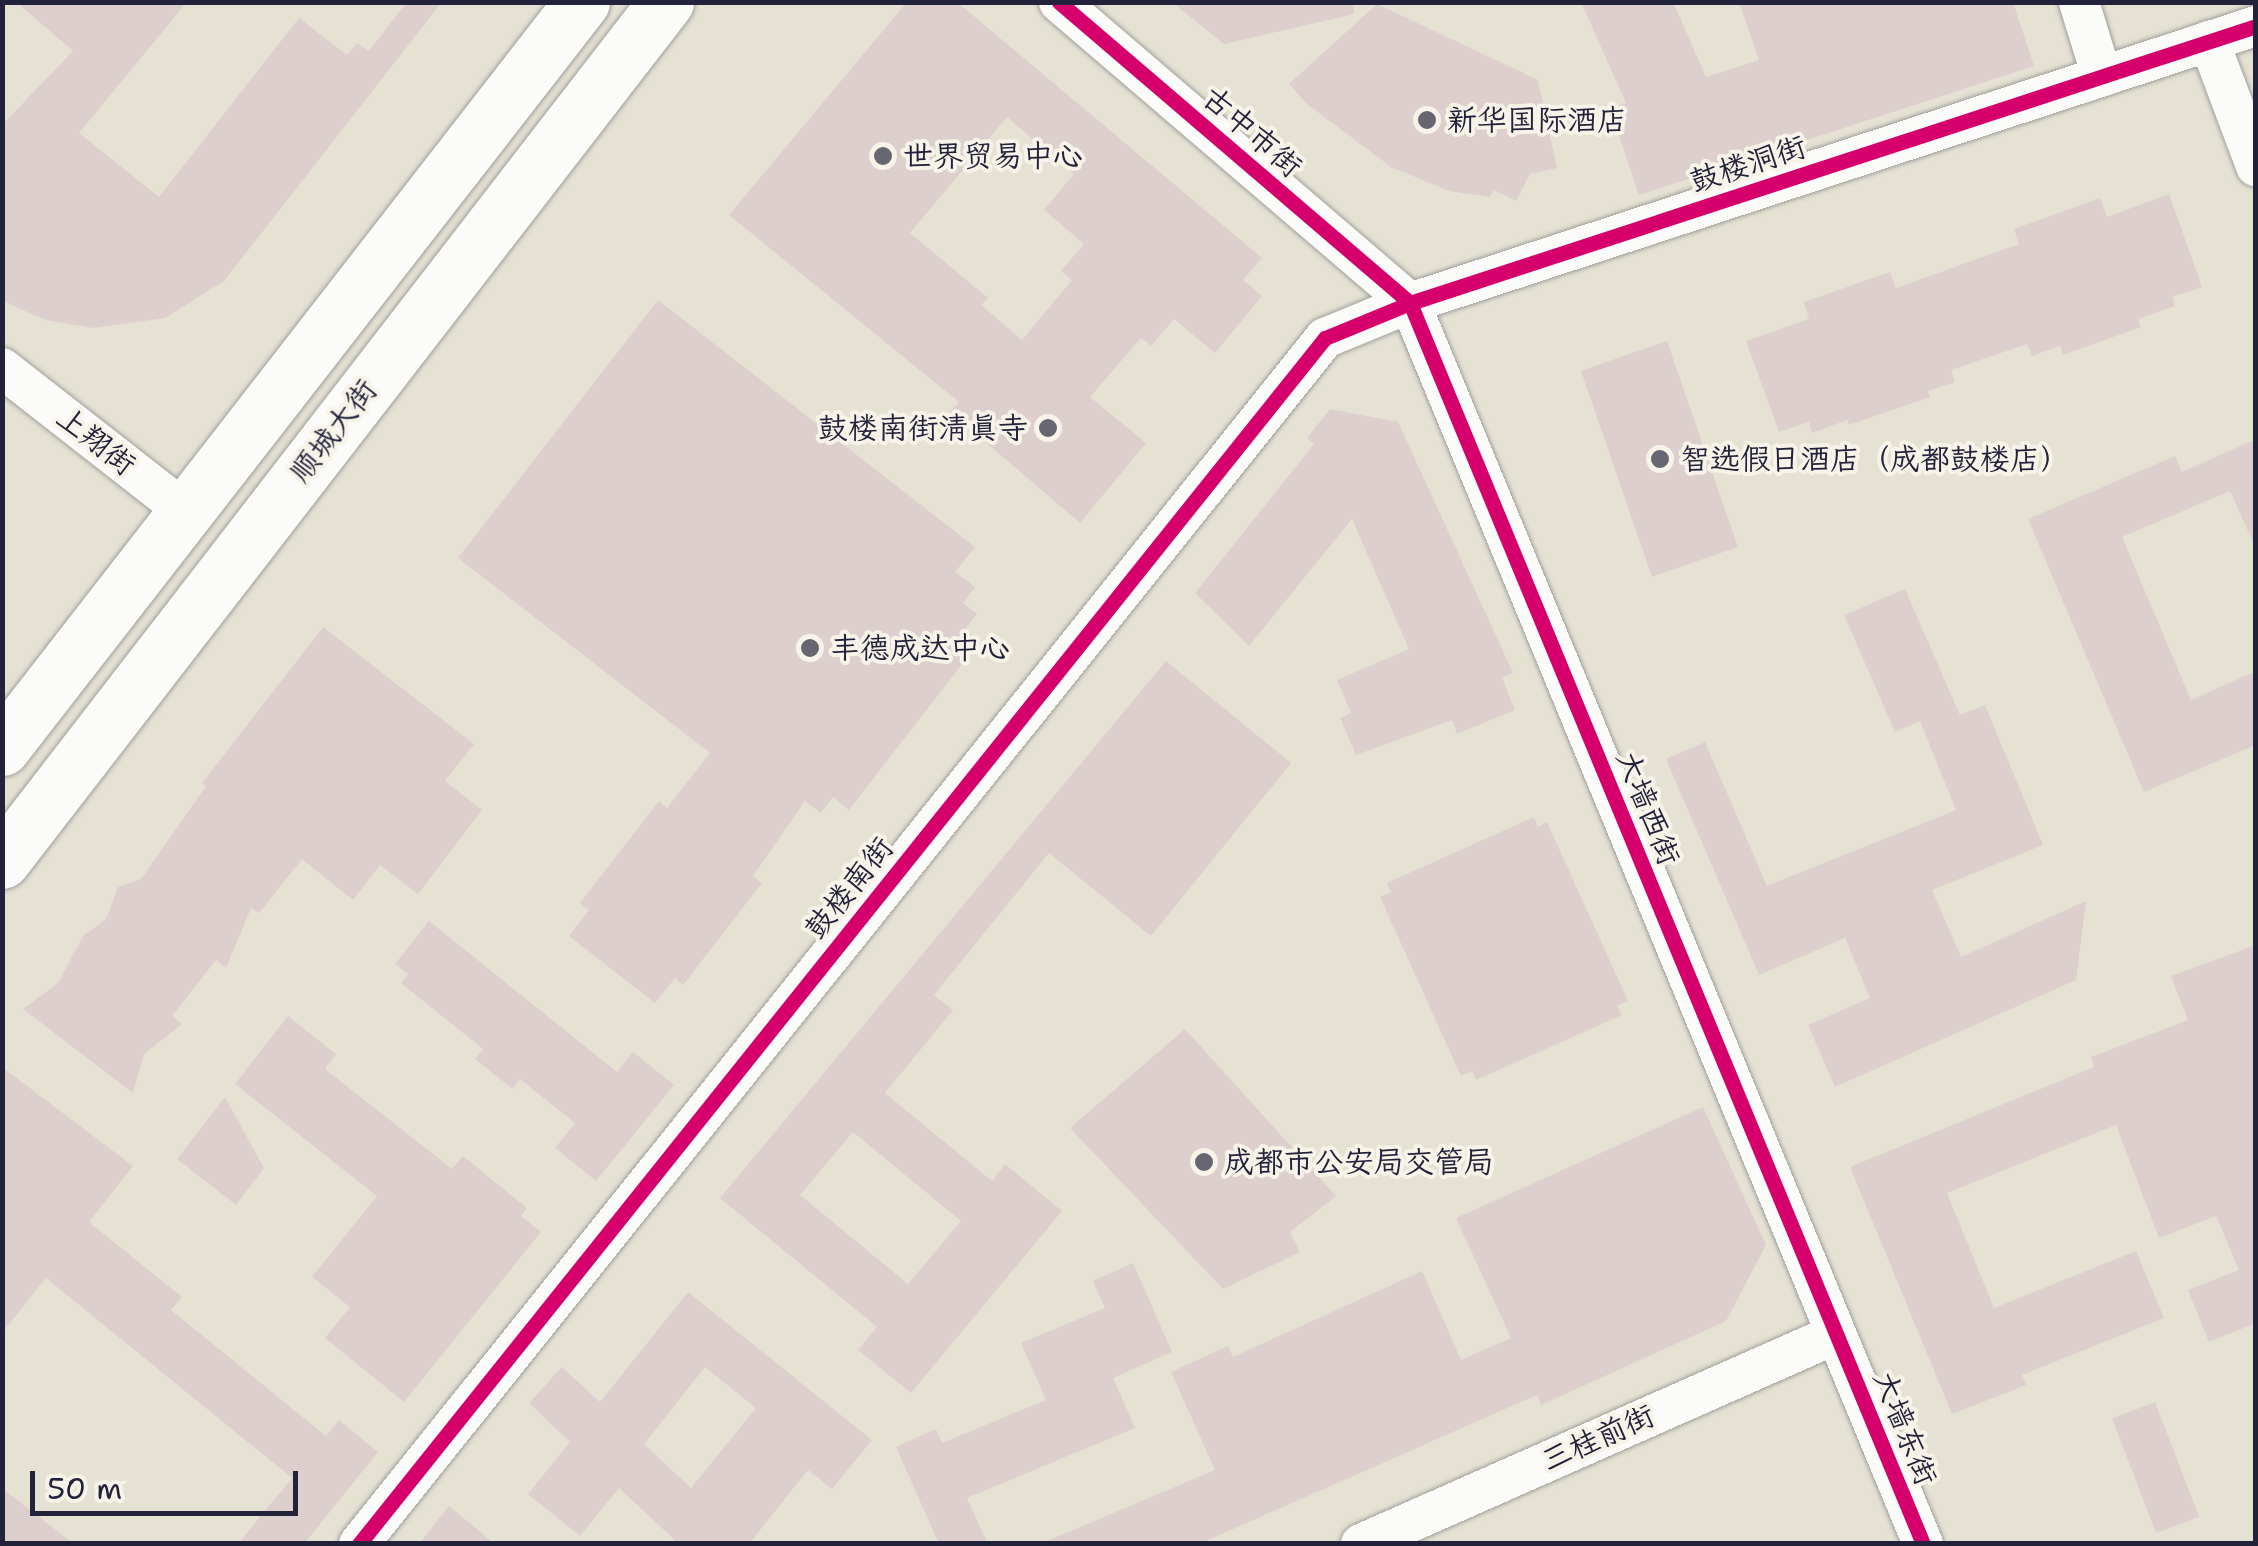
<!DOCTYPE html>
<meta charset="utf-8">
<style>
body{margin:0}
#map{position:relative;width:2258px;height:1546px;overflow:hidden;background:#e5e2d4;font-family:"Shantell Sans","LXGW WenKai TC",sans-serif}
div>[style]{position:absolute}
.building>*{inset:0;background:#ddcfce;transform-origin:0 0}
.roads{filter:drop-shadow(0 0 2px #a19f9b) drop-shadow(0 0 2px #a19f9b)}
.street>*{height:40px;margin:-20px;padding:0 20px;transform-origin:20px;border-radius:20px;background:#fbfbf9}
.secondary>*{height:55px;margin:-27.5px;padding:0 27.5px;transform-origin:27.5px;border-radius:27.5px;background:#fbfbf9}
.cycleway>*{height:15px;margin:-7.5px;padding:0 7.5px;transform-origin:7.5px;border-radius:7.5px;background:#d6006c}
.dots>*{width:28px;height:28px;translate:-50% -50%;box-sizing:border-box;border:5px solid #f7f3e8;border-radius:50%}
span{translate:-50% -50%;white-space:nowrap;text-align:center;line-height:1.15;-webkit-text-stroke:8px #f7f3e8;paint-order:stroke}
.poi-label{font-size:30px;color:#22223b}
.left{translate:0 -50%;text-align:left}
.right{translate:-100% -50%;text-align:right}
.street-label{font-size:30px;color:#22223b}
.frame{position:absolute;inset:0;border:5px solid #22223b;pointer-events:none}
.scale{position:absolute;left:30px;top:1471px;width:268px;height:45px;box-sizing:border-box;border:5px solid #22223b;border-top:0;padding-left:12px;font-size:30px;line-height:35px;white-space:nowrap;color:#22223b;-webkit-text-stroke:8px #f7f3e8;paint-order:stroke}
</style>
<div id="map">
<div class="building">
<i style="clip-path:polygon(16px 2px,187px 2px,79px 133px,159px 197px,299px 18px,347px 55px,357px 43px,369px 51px,407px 2px,442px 2px,224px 281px,165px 318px,93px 328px,46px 320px,2px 301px,2px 125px,73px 51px)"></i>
<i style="clip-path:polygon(evenodd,907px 2px,957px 2px,1262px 258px,1243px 280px,1262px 296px,1215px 353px,1174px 319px,1151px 346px,1141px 338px,1090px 397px,1146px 443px,1080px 523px,950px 412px,959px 402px,729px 215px,907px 2px,1007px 117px,1074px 174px,1044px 210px,1084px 244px,1061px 271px,1072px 280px,1022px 340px,981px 305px,988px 298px,910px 233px,1007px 117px)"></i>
<i style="clip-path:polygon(1172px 2px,1353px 2px,1354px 14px,1224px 44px)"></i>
<i style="clip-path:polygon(1581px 2px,1673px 2px,1706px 77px,1759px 60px,1739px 2px,2013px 2px,2034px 66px,1639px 195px,1610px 108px,1626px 103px)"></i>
<i style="clip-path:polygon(1377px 4px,1538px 80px,1557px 168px,1530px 174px,1516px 201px,1494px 190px,1490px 197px,1449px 191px,1391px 167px,1307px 104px,1289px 84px)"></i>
<i style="clip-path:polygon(2169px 194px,2202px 287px,2172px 297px,2175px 306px,2138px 319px,2141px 327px,2063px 355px,2060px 346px,2032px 356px,2027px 344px,1951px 370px,1955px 382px,1928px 391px,1930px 397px,1849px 425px,1847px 420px,1812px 433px,1809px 422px,1779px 432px,1746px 341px,1809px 319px,1804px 302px,1890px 272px,1896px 288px,2019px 244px,2014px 229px,2100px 198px,2107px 217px)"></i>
<i style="clip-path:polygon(658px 300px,975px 547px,955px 572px,975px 587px,963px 603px,977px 614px,965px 629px,980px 641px,849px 810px,833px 797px,821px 813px,805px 801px,753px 876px,762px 883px,683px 985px,675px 978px,655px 1003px,569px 936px,589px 910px,580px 903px,659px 801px,667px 808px,710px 753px,458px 558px)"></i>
<i style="left:1667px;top:341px;width:218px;height:91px;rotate:71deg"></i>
<i style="clip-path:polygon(1330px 409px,1398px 422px,1513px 673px,1502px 678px,1515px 710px,1457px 734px,1452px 720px,1356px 755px,1340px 718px,1351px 713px,1337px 680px,1409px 649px,1352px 519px,1249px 646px,1195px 593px,1314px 444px,1307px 438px)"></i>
<i style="clip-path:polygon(2256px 439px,2256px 549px,2230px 491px,2122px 537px,2191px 700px,2256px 671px,2256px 745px,2144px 792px,2028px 519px,2175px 456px,2182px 472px)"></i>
<i style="clip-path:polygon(1905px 589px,1960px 715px,1985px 705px,2043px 845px,1932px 890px,1961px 957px,2086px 901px,2076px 980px,1835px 1087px,1808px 1025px,1870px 998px,1845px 938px,1759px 975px,1666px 759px,1705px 742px,1767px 886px,1956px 810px,1920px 721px,1895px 732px,1844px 615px)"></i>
<i style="clip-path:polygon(323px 627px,474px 744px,445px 781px,482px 810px,418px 894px,380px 865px,353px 900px,302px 859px,259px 913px,251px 908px,226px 968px,216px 960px,172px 1016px,182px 1024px,144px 1054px,133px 1093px,23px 1009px,58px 983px,83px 936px,106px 919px,118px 887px,141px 879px,206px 786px,202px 783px)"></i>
<i style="clip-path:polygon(evenodd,1166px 661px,1291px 763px,1151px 936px,1049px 853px,934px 995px,953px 1010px,885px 1093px,992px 1181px,1005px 1164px,1062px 1211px,911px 1393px,858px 1350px,877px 1327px,720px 1198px,1166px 661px,853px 1132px,961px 1221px,908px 1284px,800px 1195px,853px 1132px)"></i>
<i style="clip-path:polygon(1534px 817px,1538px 827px,1547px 822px,1628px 1001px,1617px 1006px,1622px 1015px,1476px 1080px,1472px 1071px,1461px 1076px,1380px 897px,1391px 892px,1387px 883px)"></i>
<i style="clip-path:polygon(429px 921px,617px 1072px,633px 1052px,674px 1085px,596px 1181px,555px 1148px,575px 1123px,520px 1079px,513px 1089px,475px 1059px,483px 1049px,401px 983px,408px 974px,395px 964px)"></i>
<i style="clip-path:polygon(2256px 945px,2256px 1323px,2209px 1342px,2188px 1290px,2239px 1270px,2216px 1216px,2159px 1238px,2116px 1125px,1947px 1193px,1994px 1308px,2136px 1251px,2164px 1318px,2022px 1375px,2026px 1385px,1952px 1414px,1850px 1167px,2094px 1067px,2091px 1057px,2188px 1020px,2171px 976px)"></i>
<i style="clip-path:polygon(288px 1016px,336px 1054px,325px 1069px,452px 1169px,463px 1156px,527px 1208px,521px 1216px,541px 1232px,404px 1402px,325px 1338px,350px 1307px,312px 1277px,377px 1196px,235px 1084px)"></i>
<i style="clip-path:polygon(1185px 1029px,1336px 1196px,1290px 1232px,1300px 1252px,1223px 1289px,1070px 1128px)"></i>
<i style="clip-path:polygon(2px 1067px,133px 1166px,89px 1222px,182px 1297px,171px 1310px,326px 1436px,339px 1420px,378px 1452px,304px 1544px,238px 1544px,292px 1478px,46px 1278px,2px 1333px)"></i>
<i style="clip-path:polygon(225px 1097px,264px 1168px,236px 1205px,177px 1159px)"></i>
<i style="clip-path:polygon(1703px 1107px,1766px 1245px,1726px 1321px,1541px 1405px,1537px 1395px,1199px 1544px,1040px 1544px,1215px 1470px,1171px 1372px,1228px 1346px,1233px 1357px,1422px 1271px,1461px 1360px,1511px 1338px,1456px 1218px)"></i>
<i style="clip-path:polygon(1133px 1263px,1172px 1352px,1113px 1378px,1135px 1428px,967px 1498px,988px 1544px,939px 1544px,896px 1447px,936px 1429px,942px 1443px,1046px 1400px,1021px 1343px,1105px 1308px,1093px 1281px)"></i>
<i style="clip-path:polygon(evenodd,688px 1292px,872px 1440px,832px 1489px,808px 1470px,749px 1544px,679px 1544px,619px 1488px,580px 1536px,528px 1494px,570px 1442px,529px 1403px,562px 1367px,600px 1402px,688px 1292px,705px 1367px,756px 1408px,691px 1488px,644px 1444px,705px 1367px)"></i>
<i style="left:2155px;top:1402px;width:123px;height:46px;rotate:69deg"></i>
<i style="clip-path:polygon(2px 1488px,74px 1544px,2px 1544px)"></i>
<i style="clip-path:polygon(449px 1506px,495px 1544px,419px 1544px)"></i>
</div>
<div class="roads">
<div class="street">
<i style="left:1059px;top:2px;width:462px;rotate:40.6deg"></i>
<i style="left:1410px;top:303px;width:1343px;rotate:67.54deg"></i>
<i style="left:2079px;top:2px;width:78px;rotate:73deg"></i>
<i style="left:2209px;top:41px;width:134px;rotate:69.4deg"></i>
<i style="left:2px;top:368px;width:237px;rotate:38deg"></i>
<i style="left:359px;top:1544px;width:1545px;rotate:-51.31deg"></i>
<i style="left:1325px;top:338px;width:92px;rotate:-22.4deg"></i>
<i style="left:1410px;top:303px;width:890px;rotate:-18.13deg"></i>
<i style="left:1361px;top:1544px;width:519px;rotate:-23.85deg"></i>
</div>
<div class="secondary">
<i style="left:2px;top:748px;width:945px;rotate:-52.14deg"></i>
<i style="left:2px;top:861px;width:1086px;rotate:-52.3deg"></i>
</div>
</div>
<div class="cycleway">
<i style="left:1059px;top:2px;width:462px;rotate:40.6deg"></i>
<i style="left:1410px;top:303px;width:1343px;rotate:67.54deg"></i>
<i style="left:359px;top:1544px;width:1545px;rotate:-51.31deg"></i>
<i style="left:1325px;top:338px;width:92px;rotate:-22.4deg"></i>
<i style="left:1410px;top:303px;width:890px;rotate:-18.13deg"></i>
</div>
<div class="dots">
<i style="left:1427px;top:120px;background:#666571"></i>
<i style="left:883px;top:156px;background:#666571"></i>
<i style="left:1048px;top:428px;background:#666571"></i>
<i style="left:1660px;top:459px;background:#666571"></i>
<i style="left:810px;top:648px;background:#666571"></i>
<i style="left:1204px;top:1162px;background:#666571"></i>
</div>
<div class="poi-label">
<span class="left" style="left:1447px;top:120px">新华国际酒店</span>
<span class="left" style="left:903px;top:156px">世界贸易中心</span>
<span class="right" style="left:1028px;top:428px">鼓楼南街清真寺</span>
<span class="left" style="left:1680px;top:459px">智选假日酒店（成都鼓楼店）</span>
<span class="left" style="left:830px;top:648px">丰德成达中心</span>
<span class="left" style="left:1224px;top:1162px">成都市公安局交管局</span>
</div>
<div class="street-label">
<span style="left:1252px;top:132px;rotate:41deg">古中市街</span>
<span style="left:1748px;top:164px;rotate:-18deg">鼓楼洞街</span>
<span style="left:333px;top:431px;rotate:-52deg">顺城大街</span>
<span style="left:96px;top:441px;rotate:38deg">上翔街</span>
<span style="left:1648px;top:808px;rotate:68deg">大墙西街</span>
<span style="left:849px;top:888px;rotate:-51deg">鼓楼南街</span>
<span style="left:1905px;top:1428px;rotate:68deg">大墙东街</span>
<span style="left:1598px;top:1438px;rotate:-24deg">三桂前街</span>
</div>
<div class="frame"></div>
<div class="scale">50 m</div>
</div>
